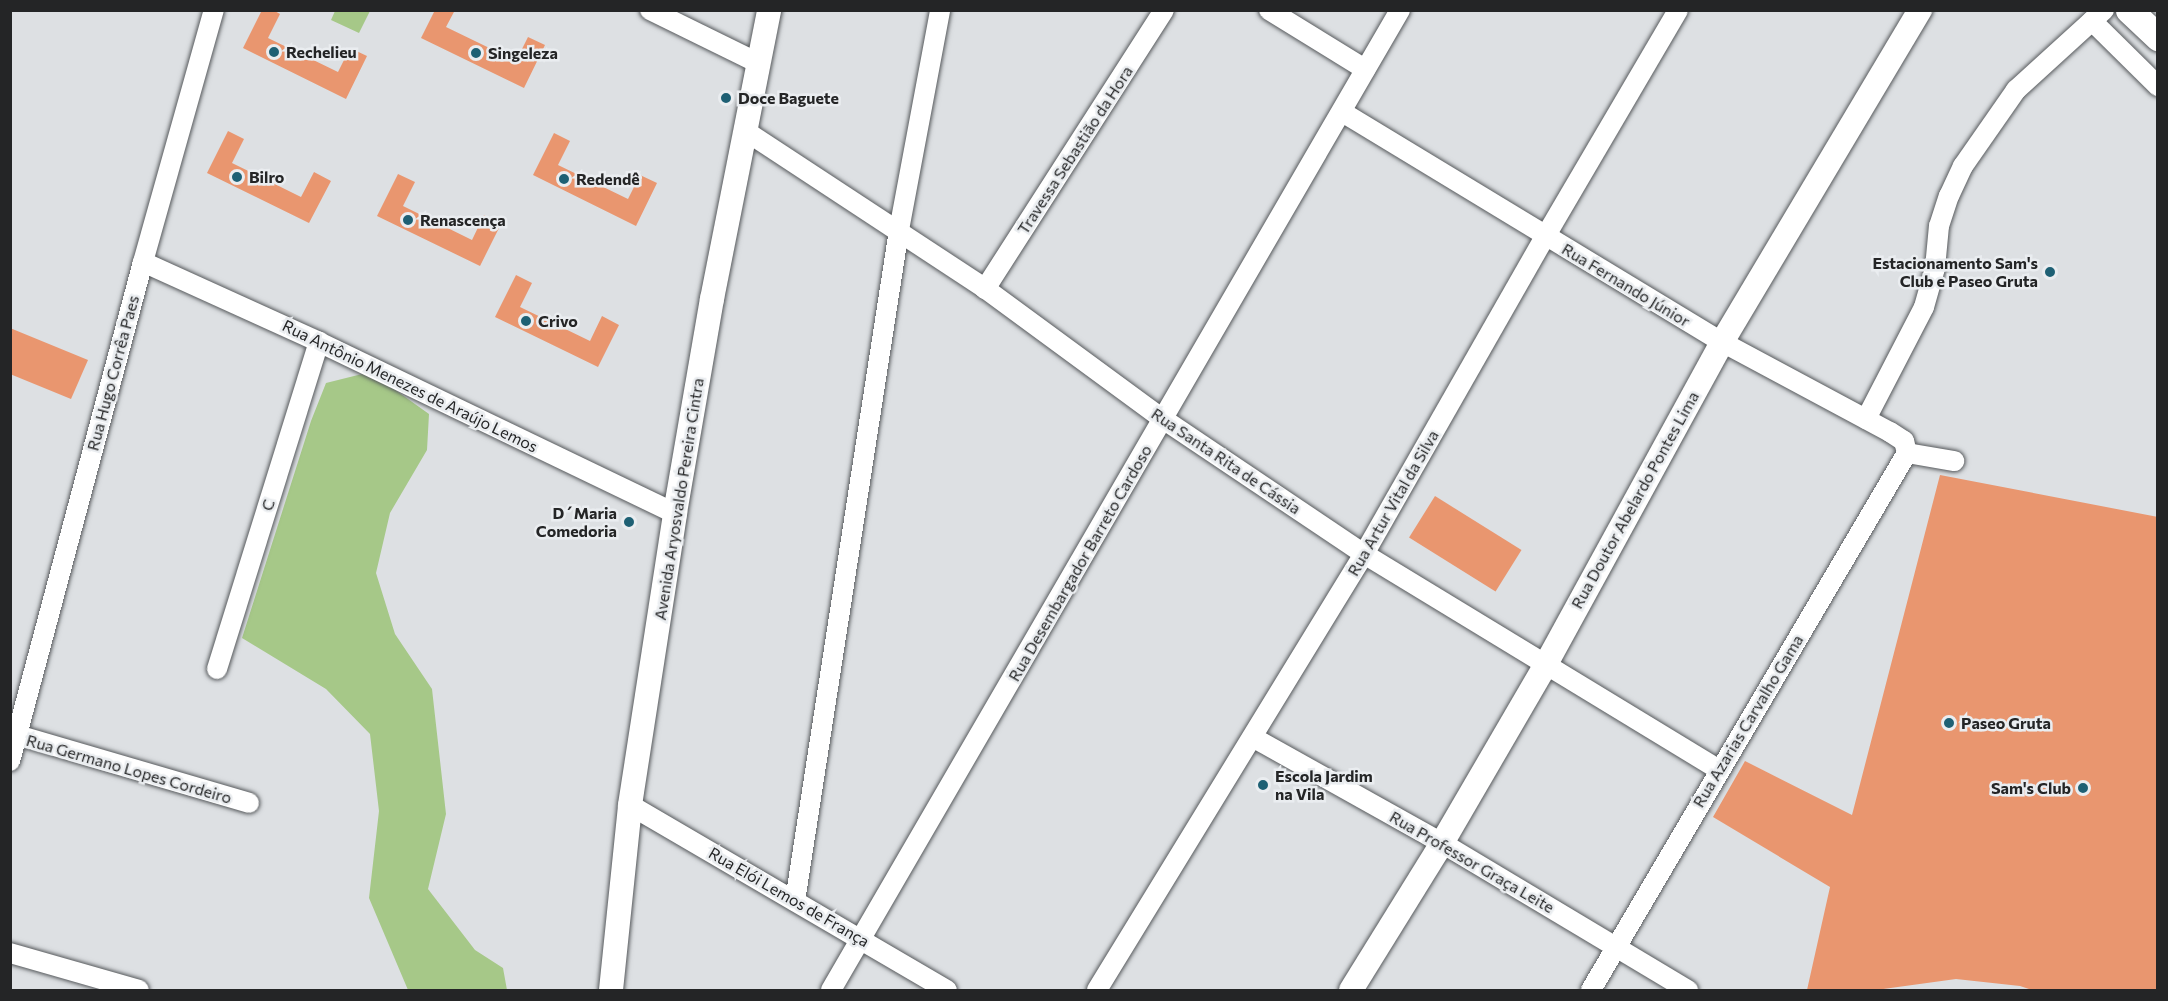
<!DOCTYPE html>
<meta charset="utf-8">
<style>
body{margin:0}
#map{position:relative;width:2168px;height:1001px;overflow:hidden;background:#dde0e3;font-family:Commissioner,sans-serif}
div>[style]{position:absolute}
.green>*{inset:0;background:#a6c888}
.building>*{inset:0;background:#e9966f;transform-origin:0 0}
.roads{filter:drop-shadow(0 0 2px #56595c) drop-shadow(0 0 2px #56595c)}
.minor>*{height:20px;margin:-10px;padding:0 10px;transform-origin:10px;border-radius:10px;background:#fff}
.major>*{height:24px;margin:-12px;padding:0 12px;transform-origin:12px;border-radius:12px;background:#fff}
.highway>*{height:27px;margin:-13.5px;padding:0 13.5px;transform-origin:13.5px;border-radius:13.5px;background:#fff}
.dots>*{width:16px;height:16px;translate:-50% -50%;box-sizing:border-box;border:3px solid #eaedf0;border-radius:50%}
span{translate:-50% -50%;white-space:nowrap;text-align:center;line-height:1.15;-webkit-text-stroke:5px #eaedf0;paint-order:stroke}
.poi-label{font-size:16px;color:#242526;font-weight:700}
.left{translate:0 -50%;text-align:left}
.right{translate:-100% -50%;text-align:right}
.street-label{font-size:16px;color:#242526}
.frame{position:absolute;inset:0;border:12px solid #242526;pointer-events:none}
</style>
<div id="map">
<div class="green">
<i style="clip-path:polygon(335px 11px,335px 10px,370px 11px,359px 33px,331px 20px)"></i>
<i style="clip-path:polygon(370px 372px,429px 414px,427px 450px,390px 513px,376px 573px,395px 634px,432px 689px,446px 814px,428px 889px,475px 950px,503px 968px,507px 990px,408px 990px,369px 898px,379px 811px,370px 734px,326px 689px,242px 638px,311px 421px,326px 383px)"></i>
</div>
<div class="building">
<i style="clip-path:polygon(262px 10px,273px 10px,280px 14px,268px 38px,338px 72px,350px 48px,367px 56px,346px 99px,243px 48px)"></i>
<i style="clip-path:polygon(435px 10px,455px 10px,446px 27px,516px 61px,528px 37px,545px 45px,524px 88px,421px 38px)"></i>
<i style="clip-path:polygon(228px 131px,244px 139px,232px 163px,301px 197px,314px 172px,331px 181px,309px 223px,207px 173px)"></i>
<i style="clip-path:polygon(554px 133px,570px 141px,558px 165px,628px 199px,640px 175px,657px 183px,636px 226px,533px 175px)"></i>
<i style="clip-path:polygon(398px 174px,415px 182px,403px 206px,472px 240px,484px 215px,501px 224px,480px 266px,377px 216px)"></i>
<i style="clip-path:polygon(516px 275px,532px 283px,520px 307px,590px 341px,602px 316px,619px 325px,598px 367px,495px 317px)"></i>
<i style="clip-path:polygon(10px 328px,88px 360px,71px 399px,10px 374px)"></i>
<i style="clip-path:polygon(1940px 475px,2158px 517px,2158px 990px,2032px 990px,2020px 986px,1956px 979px,1876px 990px,1807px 990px,1830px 887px,1713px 817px,1745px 761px,1852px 815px)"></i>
<i style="left:1435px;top:496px;width:102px;height:49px;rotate:32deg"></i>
</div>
<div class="roads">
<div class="minor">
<i style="left:650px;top:10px;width:120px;rotate:26.1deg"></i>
<i style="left:1269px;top:10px;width:113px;rotate:31.6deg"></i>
<i style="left:2092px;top:21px;width:93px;rotate:44.6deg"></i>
<i style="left:1342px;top:112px;width:444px;rotate:31.2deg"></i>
<i style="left:1722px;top:342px;width:191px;rotate:28.2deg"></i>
<i style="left:1890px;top:432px;width:17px;rotate:33deg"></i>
<i style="left:1904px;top:441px;width:12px;rotate:76deg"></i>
<i style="left:747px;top:132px;width:282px;rotate:33.3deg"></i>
<i style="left:983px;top:287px;width:223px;rotate:36.3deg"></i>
<i style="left:1163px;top:419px;width:242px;rotate:33.9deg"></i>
<i style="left:1364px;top:554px;width:416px;rotate:31.3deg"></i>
<i style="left:143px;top:262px;width:193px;rotate:24.4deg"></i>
<i style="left:319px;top:342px;width:395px;rotate:25.7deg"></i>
<i style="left:985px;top:289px;width:331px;rotate:-57.3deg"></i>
<i style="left:1866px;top:419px;width:126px;rotate:-62.6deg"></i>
<i style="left:1924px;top:307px;width:41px;rotate:-74.2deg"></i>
<i style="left:1935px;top:268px;width:42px;rotate:-84.6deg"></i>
<i style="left:1939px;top:226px;width:32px;rotate:-72deg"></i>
<i style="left:1949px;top:196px;width:33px;rotate:-65deg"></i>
<i style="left:1963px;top:166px;width:93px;rotate:-55.1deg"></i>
<i style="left:2016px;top:90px;width:119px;rotate:-42.3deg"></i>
<i style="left:1907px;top:453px;width:48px;rotate:9.7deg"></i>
<i style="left:217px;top:669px;width:343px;rotate:-72.7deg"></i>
<i style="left:10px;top:733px;width:249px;rotate:16.3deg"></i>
<i style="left:1254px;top:738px;width:215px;rotate:29.2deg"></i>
<i style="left:1442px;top:843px;width:287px;rotate:30.9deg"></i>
<i style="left:10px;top:761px;width:516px;rotate:-75.08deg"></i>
<i style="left:143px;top:262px;width:262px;rotate:-74.3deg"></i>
<i style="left:630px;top:805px;width:367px;rotate:30.3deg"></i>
<i style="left:795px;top:901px;width:679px;rotate:-81.19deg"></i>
<i style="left:899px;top:230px;width:224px;rotate:-79.4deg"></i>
<i style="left:10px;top:953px;width:134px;rotate:16deg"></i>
<i style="left:831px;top:990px;width:1133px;rotate:-59.86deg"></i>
<i style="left:1097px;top:990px;width:511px;rotate:-58.52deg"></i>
<i style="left:1364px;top:554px;width:365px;rotate:-60.3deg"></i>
<i style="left:1545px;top:237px;width:263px;rotate:-59.6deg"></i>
<i style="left:1591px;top:990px;width:623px;rotate:-59.53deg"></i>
</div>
<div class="major">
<i style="left:611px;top:990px;width:186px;rotate:-84.1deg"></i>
<i style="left:630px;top:805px;width:295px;rotate:-81.2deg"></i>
<i style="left:675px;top:513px;width:217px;rotate:-80.2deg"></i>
<i style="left:712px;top:299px;width:295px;rotate:-78.8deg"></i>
<i style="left:1351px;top:990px;width:173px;rotate:-58.2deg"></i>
<i style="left:1442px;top:843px;width:207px;rotate:-59.8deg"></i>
<i style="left:1546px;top:664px;width:367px;rotate:-61.3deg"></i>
<i style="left:1722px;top:342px;width:387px;rotate:-59.2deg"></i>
</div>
<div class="highway">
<i style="left:2129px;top:10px;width:40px;rotate:43deg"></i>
</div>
</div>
<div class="dots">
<i style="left:274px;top:52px;background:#1e6074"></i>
<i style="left:476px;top:53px;background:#1e6074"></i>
<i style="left:726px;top:98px;background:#1e6074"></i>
<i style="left:237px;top:177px;background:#1e6074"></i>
<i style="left:564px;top:179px;background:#1e6074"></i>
<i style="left:408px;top:220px;background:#1e6074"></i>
<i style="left:2050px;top:272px;background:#1e6074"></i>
<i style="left:526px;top:321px;background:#1e6074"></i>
<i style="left:629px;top:522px;background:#1e6074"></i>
<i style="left:1949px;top:723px;background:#1e6074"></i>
<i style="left:1263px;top:785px;background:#1e6074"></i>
<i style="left:2083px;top:788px;background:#1e6074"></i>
</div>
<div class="poi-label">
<span class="left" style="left:286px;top:52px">Rechelieu</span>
<span class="left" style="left:488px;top:53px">Singeleza</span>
<span class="left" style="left:738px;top:98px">Doce Baguete</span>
<span class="left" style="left:249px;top:177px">Bilro</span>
<span class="left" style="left:576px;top:179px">Redendê</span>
<span class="left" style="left:420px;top:220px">Renascença</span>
<span class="right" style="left:2038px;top:272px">Estacionamento Sam's<br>Club e Paseo Gruta</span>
<span class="left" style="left:538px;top:321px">Crivo</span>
<span class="right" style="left:617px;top:522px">D´Maria<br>Comedoria</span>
<span class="left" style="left:1961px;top:723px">Paseo Gruta</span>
<span class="left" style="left:1275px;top:785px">Escola Jardim<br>na Vila</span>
<span class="right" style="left:2071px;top:788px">Sam's Club</span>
</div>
<div class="street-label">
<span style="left:1075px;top:150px;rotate:-57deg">Travessa Sebastião da Hora</span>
<span style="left:1626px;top:285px;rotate:31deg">Rua Fernando Júnior</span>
<span style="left:113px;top:373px;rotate:-75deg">Rua Hugo Corrêa Paes</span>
<span style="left:410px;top:386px;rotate:26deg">Rua Antônio Menezes de Araújo Lemos</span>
<span style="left:1226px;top:461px;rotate:34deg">Rua Santa Rita de Cássia</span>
<span style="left:679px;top:499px;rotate:-81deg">Avenida Aryosvaldo Pereira Cintra</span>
<span style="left:1635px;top:500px;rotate:-61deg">Rua Doutor Abelardo Pontes Lima</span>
<span style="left:1393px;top:503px;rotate:-60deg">Rua Artur Vital da Silva</span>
<span style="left:268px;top:505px;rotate:-73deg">C</span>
<span style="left:1080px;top:563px;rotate:-60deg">Rua Desembargador Barreto Cardoso</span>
<span style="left:1748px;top:721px;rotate:-59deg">Rua Azarias Carvalho Gama</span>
<span style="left:129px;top:769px;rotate:16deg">Rua Germano Lopes Cordeiro</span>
<span style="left:1472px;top:862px;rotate:30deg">Rua Professor Graça Leite</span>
<span style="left:789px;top:897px;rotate:30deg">Rua Elói Lemos de França</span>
</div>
<div class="frame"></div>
</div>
